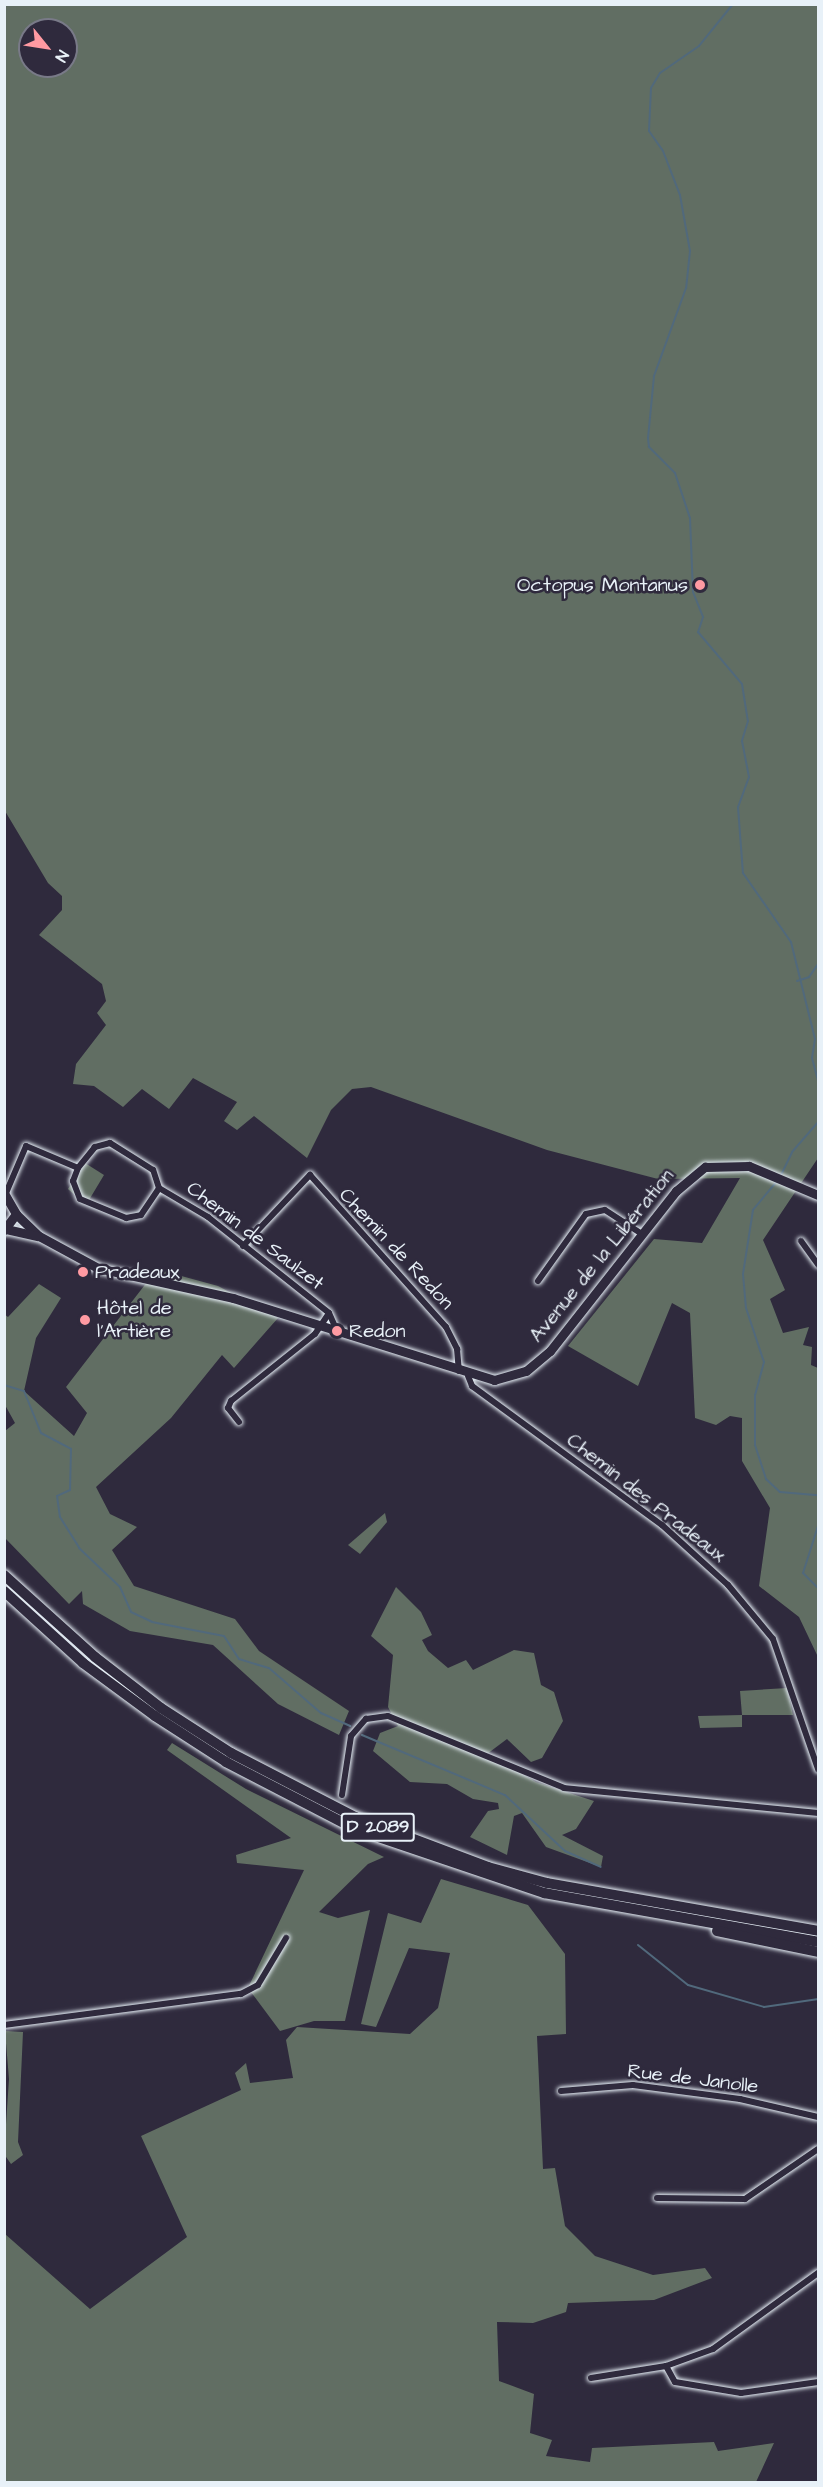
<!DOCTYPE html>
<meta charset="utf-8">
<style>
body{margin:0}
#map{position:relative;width:823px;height:2487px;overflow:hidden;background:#2f2a3d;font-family:"Architects Daughter",sans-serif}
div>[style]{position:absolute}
.green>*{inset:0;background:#616e63}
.stream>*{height:2px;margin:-1px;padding:0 1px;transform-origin:1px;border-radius:1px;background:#51697c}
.roads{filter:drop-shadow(0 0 2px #e8f1f8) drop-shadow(0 0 2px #e8f1f8)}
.minor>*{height:6px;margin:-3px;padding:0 3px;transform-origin:3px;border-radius:3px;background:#2f2a3d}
.secondary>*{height:9px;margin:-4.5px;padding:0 4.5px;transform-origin:4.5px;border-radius:4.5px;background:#2f2a3d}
.trunk>*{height:10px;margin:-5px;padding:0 5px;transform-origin:5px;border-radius:5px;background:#2f2a3d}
.dots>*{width:16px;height:16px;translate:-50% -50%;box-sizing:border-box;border:3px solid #2f2a3d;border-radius:50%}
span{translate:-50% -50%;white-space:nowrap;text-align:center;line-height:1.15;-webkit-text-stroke:5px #2f2a3d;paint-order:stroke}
.shield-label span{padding:2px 4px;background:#2f2a3d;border:2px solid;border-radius:4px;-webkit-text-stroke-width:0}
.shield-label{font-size:18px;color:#e8f1f8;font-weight:700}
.poi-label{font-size:20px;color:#e8f1f8}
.right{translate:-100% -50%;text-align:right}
.left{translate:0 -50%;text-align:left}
.street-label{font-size:20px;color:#e8f1f8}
.frame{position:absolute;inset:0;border:6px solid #e8f1f8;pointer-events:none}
.north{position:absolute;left:18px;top:18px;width:60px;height:60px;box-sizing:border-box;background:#2f2a3d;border:2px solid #797a88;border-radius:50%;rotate:120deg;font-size:16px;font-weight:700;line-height:24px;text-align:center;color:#e8f1f8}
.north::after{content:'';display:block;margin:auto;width:21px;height:27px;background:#ff9aa2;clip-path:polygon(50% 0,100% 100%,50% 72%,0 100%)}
</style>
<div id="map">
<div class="green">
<i style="clip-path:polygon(evenodd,5px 5px,818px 5px,818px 1158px,763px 1240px,785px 1290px,770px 1299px,783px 1333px,809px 1327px,803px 1345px,812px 1347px,811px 1365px,818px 1368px,818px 1657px,799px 1617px,759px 1586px,770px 1508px,742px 1461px,742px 1418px,730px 1416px,716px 1425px,695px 1418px,690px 1313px,672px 1303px,638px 1386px,568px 1346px,654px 1239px,702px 1243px,740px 1178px,658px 1179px,547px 1150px,371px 1087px,352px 1089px,331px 1110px,307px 1158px,254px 1116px,237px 1130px,224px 1121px,237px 1102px,193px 1078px,169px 1109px,142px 1089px,123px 1107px,94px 1086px,73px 1084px,76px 1064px,106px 1025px,97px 1013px,106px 1001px,102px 984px,39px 935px,62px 910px,62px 896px,48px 883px,5px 811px,5px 5px,30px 30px,66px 30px,66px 66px,30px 66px,30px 30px)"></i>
<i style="clip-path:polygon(85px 1163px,104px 1175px,86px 1205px,68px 1189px)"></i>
<i style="clip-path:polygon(163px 1271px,218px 1286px,278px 1318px,234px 1368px,222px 1355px,171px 1418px,96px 1487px,110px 1514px,137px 1527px,112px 1550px,134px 1586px,235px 1619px,259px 1651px,349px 1711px,339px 1735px,278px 1704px,213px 1645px,130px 1631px,83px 1604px,82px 1591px,69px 1604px,5px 1538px,5px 1431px,15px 1423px,5px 1405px,4px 1314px,8px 1317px,39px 1284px,61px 1298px,36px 1338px,24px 1391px,74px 1436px,87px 1413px,66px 1387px,154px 1273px)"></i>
<i style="clip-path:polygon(385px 1513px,387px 1522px,360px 1554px,348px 1545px)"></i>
<i style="clip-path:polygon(396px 1587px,421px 1612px,432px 1635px,422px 1640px,428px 1651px,448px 1668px,466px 1660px,473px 1670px,514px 1650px,534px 1653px,541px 1685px,554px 1692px,563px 1721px,542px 1758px,531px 1762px,507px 1739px,487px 1754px,536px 1782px,594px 1801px,576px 1829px,562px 1835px,603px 1856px,601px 1867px,546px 1847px,522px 1813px,514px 1816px,507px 1855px,470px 1837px,488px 1811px,499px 1809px,498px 1803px,473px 1799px,447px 1784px,410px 1782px,373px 1751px,380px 1733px,398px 1726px,388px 1707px,393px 1655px,371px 1636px)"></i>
<i style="clip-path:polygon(787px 1688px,793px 1715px,742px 1715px,742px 1727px,700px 1728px,698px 1716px,742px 1715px,740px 1691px)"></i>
<i style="clip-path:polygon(172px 1743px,246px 1789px,384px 1857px,368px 1864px,319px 1912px,338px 1918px,370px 1910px,345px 2021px,314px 2021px,280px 2031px,248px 1988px,304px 1870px,237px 1863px,236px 1855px,291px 1838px,167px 1750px)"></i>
<i style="clip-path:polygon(441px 1879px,528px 1905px,565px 1954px,566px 2034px,537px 2036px,543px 2169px,555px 2168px,565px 2226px,595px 2256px,653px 2275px,705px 2268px,712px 2278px,654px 2300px,568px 2303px,566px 2312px,533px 2323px,497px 2322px,499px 2381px,534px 2394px,530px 2433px,552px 2440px,546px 2456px,590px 2462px,592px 2448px,714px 2442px,718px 2451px,774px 2443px,756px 2482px,5px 2482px,5px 2234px,90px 2309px,187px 2237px,141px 2136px,241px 2090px,235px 2073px,246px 2063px,250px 2083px,293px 2078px,286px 2040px,297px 2027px,410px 2034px,438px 2008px,450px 1953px,409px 1948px,376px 2027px,361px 2024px,388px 1913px,421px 1923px)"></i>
<i style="clip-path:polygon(5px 2031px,23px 2032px,18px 2142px,23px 2155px,11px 2164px,4px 2154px,9px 2079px)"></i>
</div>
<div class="stream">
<i style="left:733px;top:4px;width:54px;rotate:129deg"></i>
<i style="left:699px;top:46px;width:47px;rotate:145.3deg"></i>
<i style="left:660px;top:73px;width:17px;rotate:121deg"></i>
<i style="left:651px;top:88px;width:43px;rotate:92.7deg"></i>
<i style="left:649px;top:131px;width:24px;rotate:55deg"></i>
<i style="left:663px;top:151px;width:47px;rotate:68.9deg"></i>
<i style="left:680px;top:195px;width:57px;rotate:79.9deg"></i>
<i style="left:690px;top:251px;width:37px;rotate:96deg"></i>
<i style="left:686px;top:288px;width:94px;rotate:110deg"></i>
<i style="left:654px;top:376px;width:62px;rotate:95.5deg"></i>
<i style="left:648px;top:438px;width:9px;rotate:84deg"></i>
<i style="left:649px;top:447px;width:37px;rotate:45deg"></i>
<i style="left:675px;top:473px;width:47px;rotate:71.6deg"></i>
<i style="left:690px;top:518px;width:74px;rotate:87.7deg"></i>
<i style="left:693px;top:592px;width:27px;rotate:68deg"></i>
<i style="left:703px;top:617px;width:16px;rotate:108deg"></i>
<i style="left:698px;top:632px;width:68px;rotate:49.8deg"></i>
<i style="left:742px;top:684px;width:37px;rotate:81deg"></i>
<i style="left:748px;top:721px;width:21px;rotate:107deg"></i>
<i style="left:742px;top:741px;width:37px;rotate:79deg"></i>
<i style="left:749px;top:777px;width:32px;rotate:110deg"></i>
<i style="left:738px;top:807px;width:66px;rotate:85.7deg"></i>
<i style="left:743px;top:873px;width:84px;rotate:55.2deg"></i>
<i style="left:791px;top:942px;width:100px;rotate:76.1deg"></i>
<i style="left:815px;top:1039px;width:19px;rotate:99deg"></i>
<i style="left:812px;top:1058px;width:24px;rotate:75deg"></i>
<i style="left:797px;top:981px;width:13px;rotate:-18deg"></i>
<i style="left:809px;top:977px;width:16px;rotate:-55deg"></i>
<i style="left:781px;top:1175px;width:25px;rotate:-64deg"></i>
<i style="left:792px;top:1152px;width:40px;rotate:-49deg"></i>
<i style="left:778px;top:1180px;width:39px;rotate:130deg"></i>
<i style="left:753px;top:1210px;width:65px;rotate:98.9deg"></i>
<i style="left:743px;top:1274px;width:34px;rotate:85deg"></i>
<i style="left:746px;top:1308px;width:57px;rotate:71.6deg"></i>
<i style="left:764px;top:1362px;width:34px;rotate:105deg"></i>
<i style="left:755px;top:1395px;width:50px;rotate:90deg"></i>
<i style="left:755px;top:1445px;width:36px;rotate:72deg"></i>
<i style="left:766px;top:1479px;width:19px;rotate:43deg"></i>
<i style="left:780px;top:1492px;width:38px;rotate:5deg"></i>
<i style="left:4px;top:1385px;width:21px;rotate:17deg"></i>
<i style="left:24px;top:1391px;width:45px;rotate:68deg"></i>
<i style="left:41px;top:1433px;width:34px;rotate:28deg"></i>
<i style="left:71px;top:1449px;width:41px;rotate:91.4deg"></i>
<i style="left:70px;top:1490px;width:14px;rotate:155deg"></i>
<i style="left:57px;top:1496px;width:21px;rotate:82deg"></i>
<i style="left:60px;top:1517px;width:36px;rotate:58deg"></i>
<i style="left:79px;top:1548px;width:57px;rotate:43.6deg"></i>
<i style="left:120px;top:1587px;width:27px;rotate:66deg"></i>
<i style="left:131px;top:1612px;width:23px;rotate:25deg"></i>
<i style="left:152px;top:1622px;width:73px;rotate:11deg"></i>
<i style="left:224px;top:1636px;width:27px;rotate:57deg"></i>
<i style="left:239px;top:1659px;width:31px;rotate:17deg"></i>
<i style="left:269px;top:1668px;width:69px;rotate:40.9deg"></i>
<i style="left:321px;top:1713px;width:32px;rotate:24deg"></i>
<i style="left:818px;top:1526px;width:49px;rotate:107.7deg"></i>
<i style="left:803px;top:1573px;width:21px;rotate:45deg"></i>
<i style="left:362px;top:1735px;width:155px;rotate:22.8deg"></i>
<i style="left:505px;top:1795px;width:82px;rotate:43deg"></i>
<i style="left:565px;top:1851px;width:39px;rotate:24deg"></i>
<i style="left:638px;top:1945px;width:64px;rotate:38.7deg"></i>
<i style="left:688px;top:1985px;width:79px;rotate:16.1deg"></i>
<i style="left:764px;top:2007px;width:55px;rotate:-8.4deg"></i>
</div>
<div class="roads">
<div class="minor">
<i style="left:159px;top:1188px;width:57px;rotate:30.6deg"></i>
<i style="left:208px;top:1217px;width:154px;rotate:38.4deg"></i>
<i style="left:329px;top:1313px;width:20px;rotate:66deg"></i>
<i style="left:6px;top:1193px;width:51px;rotate:-66.9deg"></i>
<i style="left:26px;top:1146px;width:56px;rotate:22.9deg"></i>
<i style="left:78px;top:1168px;width:14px;rotate:111deg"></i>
<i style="left:73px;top:1181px;width:19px;rotate:69deg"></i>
<i style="left:80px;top:1199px;width:50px;rotate:22.4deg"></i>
<i style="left:126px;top:1218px;width:15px;rotate:-11deg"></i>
<i style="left:141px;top:1215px;width:32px;rotate:-56deg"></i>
<i style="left:159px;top:1188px;width:19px;rotate:-108deg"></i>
<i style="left:153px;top:1170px;width:51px;rotate:-147.9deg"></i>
<i style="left:110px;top:1143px;width:16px;rotate:165deg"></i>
<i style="left:95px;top:1147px;width:27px;rotate:129deg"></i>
<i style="left:801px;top:1241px;width:29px;rotate:54deg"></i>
<i style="left:243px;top:1246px;width:98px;rotate:-46.7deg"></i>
<i style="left:310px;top:1175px;width:204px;rotate:48.2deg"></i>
<i style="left:446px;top:1327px;width:25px;rotate:63deg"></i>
<i style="left:457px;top:1349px;width:22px;rotate:85deg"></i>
<i style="left:538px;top:1281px;width:82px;rotate:-54.4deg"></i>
<i style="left:586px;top:1214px;width:19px;rotate:-12deg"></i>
<i style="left:605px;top:1210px;width:44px;rotate:33deg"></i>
<i style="left:468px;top:1376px;width:11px;rotate:68deg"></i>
<i style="left:472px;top:1386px;width:235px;rotate:36.2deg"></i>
<i style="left:662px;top:1525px;width:89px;rotate:42.3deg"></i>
<i style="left:728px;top:1585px;width:70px;rotate:50.2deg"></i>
<i style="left:773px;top:1639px;width:138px;rotate:70.9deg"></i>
<i style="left:239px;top:1422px;width:18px;rotate:-128deg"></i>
<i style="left:228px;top:1408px;width:8px;rotate:-67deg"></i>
<i style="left:231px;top:1401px;width:107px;rotate:-38.6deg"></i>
<i style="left:315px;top:1334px;width:25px;rotate:-56deg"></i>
<i style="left:342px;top:1795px;width:60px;rotate:-81.3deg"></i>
<i style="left:351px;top:1736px;width:23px;rotate:-49deg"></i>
<i style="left:366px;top:1719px;width:22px;rotate:-8deg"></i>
<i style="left:388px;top:1716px;width:190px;rotate:22.2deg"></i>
<i style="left:564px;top:1788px;width:255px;rotate:5.6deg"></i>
<i style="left:4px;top:2025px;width:239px;rotate:-7.5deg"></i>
<i style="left:241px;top:1994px;width:19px;rotate:-28deg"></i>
<i style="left:258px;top:1985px;width:55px;rotate:-59.2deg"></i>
<i style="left:561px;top:2091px;width:72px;rotate:-4.8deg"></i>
<i style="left:633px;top:2085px;width:108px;rotate:7.5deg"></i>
<i style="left:740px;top:2099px;width:80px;rotate:13deg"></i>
<i style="left:657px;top:2198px;width:88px;rotate:0.7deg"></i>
<i style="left:745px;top:2199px;width:88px;rotate:-34.4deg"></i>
<i style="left:666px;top:2366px;width:18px;rotate:61deg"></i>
<i style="left:675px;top:2382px;width:67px;rotate:9.5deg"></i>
<i style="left:741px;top:2393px;width:78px;rotate:-8.1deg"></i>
<i style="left:591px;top:2378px;width:76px;rotate:-9.1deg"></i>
<i style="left:666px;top:2366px;width:50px;rotate:-19.9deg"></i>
<i style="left:713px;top:2349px;width:130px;rotate:-35.9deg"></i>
</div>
<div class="secondary">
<i style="left:4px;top:1193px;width:24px;rotate:60deg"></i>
<i style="left:16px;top:1214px;width:20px;rotate:127deg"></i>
<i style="left:16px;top:1214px;width:32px;rotate:44deg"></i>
<i style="left:39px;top:1236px;width:67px;rotate:28.5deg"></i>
<i style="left:98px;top:1268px;width:138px;rotate:12.5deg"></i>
<i style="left:233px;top:1298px;width:274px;rotate:17.4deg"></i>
<i style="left:494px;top:1380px;width:33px;rotate:-16deg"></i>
<i style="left:526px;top:1371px;width:31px;rotate:-40deg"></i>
<i style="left:550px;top:1351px;width:204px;rotate:-51.8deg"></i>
<i style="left:676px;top:1191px;width:38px;rotate:-40deg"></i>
<i style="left:705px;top:1167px;width:44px;rotate:-1.3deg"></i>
<i style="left:749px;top:1166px;width:75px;rotate:22.8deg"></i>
<i style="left:6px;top:1229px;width:32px;rotate:13deg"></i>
</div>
<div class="trunk">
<i style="left:4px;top:1575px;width:122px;rotate:42deg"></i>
<i style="left:95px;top:1657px;width:83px;rotate:37.7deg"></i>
<i style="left:161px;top:1708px;width:83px;rotate:32.7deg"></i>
<i style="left:231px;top:1753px;width:140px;rotate:27.3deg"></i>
<i style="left:355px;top:1817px;width:142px;rotate:20.6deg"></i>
<i style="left:488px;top:1867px;width:61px;rotate:15.2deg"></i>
<i style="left:547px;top:1883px;width:275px;rotate:10deg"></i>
<i style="left:4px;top:1591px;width:107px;rotate:42.3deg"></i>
<i style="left:83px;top:1663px;width:89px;rotate:36.4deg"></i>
<i style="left:155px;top:1716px;width:85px;rotate:32.9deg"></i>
<i style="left:226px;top:1762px;width:145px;rotate:27.4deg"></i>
<i style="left:355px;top:1829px;width:200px;rotate:18.7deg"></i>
<i style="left:544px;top:1893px;width:278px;rotate:10.1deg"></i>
<i style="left:717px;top:1931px;width:103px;rotate:11.7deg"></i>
</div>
</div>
<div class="dots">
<i style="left:700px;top:585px;background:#ff9aa2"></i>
<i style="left:83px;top:1272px;background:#ff9aa2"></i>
<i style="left:85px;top:1320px;background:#ff9aa2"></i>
<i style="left:337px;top:1331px;background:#ff9aa2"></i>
</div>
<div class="shield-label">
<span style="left:378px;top:1827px">D 2089</span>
</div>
<div class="poi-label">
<span class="right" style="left:688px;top:585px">Octopus Montanus</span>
<span class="left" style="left:95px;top:1272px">Pradeaux</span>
<span class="left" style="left:97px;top:1320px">Hôtel de<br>l'Artière</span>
<span class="left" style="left:349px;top:1331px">Redon</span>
</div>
<div class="street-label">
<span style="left:255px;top:1236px;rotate:37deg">Chemin de Saulzet</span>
<span style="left:396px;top:1249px;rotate:47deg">Chemin de Redon</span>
<span style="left:602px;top:1256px;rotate:-51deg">Avenue de la Libération</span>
<span style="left:646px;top:1498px;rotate:38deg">Chemin des Pradeaux</span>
<span style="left:693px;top:2079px;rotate:7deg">Rue de Janolle</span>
</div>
<div class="frame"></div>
<div class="north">N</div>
</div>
